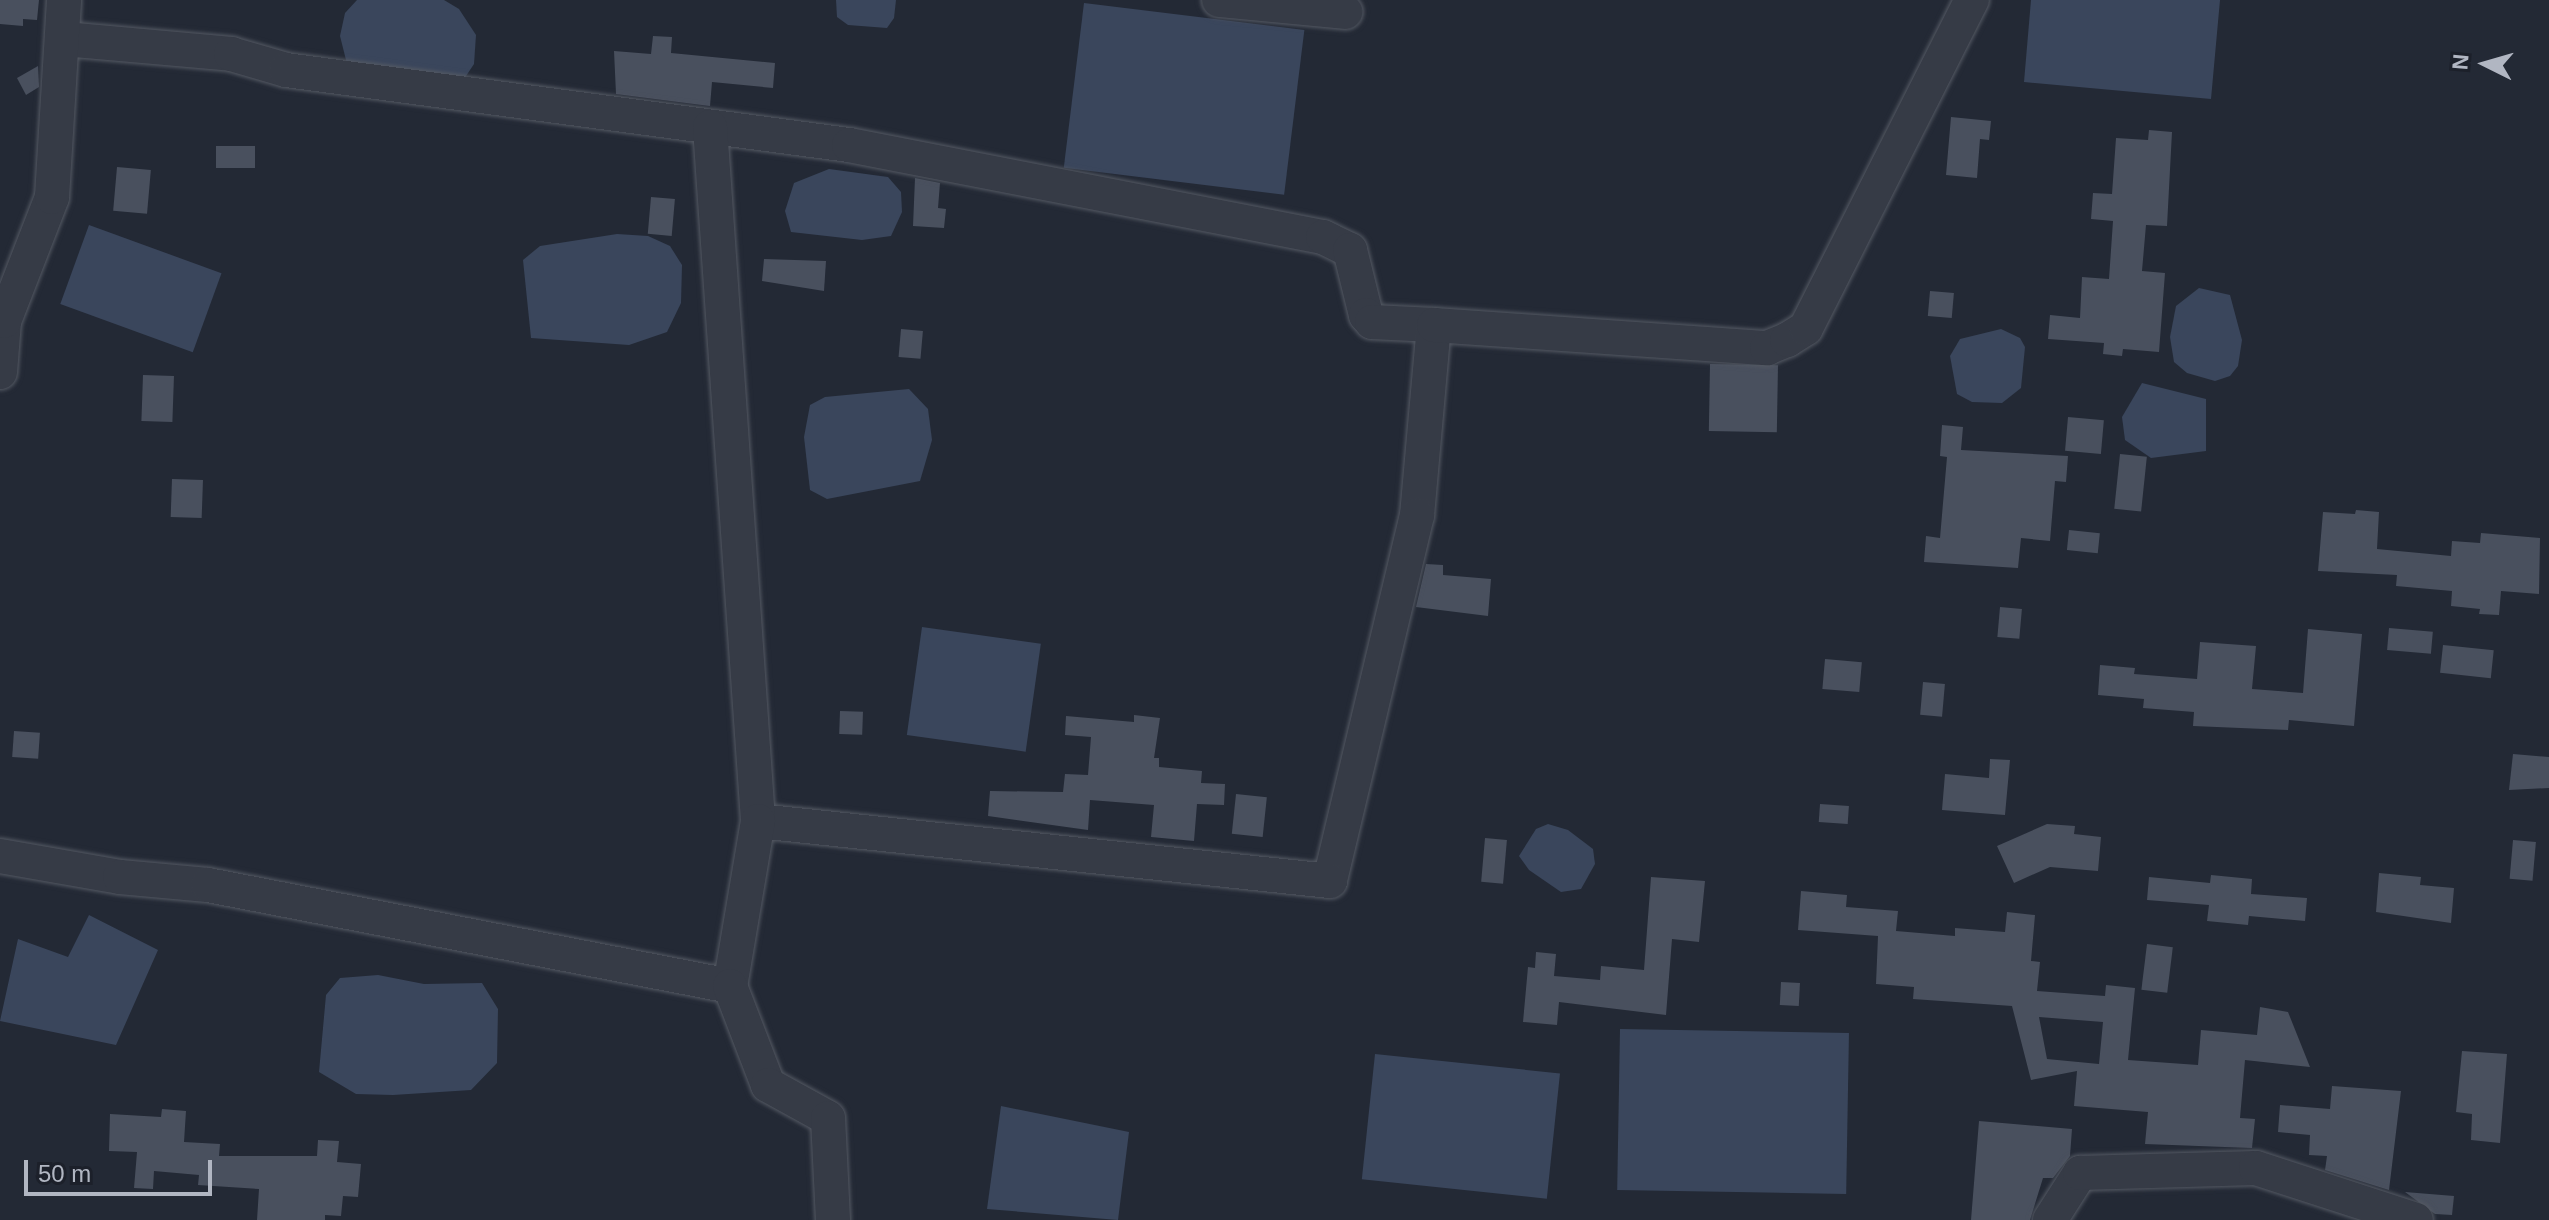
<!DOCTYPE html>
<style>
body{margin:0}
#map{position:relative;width:2549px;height:1220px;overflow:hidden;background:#232935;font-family:Helvetica,sans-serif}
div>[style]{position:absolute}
.water>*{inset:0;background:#3a465c;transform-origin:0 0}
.building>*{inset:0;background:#49505e;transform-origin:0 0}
.roads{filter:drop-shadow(0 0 2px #545963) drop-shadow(0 0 2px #545963)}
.minor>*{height:34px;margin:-17px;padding:0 17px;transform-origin:17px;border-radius:17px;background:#363b46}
span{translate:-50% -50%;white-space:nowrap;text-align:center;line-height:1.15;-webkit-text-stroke:6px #1c202a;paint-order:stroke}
.north{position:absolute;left:2445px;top:24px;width:80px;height:80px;-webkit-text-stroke:6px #1c202a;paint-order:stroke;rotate:275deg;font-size:22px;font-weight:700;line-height:32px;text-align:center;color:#b1b6c2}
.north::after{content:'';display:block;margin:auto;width:28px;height:36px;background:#b1b6c2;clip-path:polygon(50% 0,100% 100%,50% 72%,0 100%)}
.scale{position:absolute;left:24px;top:1160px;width:188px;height:36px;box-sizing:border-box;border:4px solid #b1b6c2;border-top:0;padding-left:10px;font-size:24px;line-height:28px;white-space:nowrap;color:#b1b6c2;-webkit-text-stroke:6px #1c202a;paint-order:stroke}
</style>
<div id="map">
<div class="water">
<i style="clip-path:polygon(357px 0,444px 0,459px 9px,476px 35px,474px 64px,464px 79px,347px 64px,340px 36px,345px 13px)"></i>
<i style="clip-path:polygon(836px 0,896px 0,894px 18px,887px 28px,848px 25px,837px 17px)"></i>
<i style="clip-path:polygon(2031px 0,2220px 0,2211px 99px,2024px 82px)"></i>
<i style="left:1084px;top:3px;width:222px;height:166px;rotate:7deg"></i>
<i style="clip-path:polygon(829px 169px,888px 177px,901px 192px,902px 212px,891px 236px,862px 240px,791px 232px,785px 211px,794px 183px)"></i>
<i style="left:89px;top:225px;width:141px;height:84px;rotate:20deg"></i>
<i style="clip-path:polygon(617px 234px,648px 236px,670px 246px,682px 265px,681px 303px,667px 332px,629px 345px,531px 338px,523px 260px,540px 246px)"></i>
<i style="clip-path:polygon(2199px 288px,2230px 295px,2242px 340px,2238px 366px,2230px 376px,2215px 381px,2187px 373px,2174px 362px,2170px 337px,2176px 306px)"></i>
<i style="clip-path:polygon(2001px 329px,2020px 338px,2025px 347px,2021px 388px,2002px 403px,1972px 402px,1957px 394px,1950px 356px,1960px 339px)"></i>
<i style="clip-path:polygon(2142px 383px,2206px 399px,2206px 451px,2151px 458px,2125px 440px,2122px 417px)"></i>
<i style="clip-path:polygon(909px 389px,928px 409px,932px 440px,920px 481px,827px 499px,810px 490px,804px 437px,810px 405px,825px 397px)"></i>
<i style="left:922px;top:627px;width:120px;height:109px;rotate:8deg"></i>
<i style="clip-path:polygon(1548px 824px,1568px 830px,1593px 849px,1595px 864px,1581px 889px,1561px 892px,1529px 870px,1519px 856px,1536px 829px)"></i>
<i style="clip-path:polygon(89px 915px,158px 950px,116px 1045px,0 1021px,18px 939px,68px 957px)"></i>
<i style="clip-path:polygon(378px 975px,424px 984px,482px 983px,498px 1009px,497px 1063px,471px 1090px,393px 1095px,356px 1094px,319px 1072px,326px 995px,340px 978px)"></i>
<i style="left:1620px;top:1029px;width:229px;height:161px;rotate:1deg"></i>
<i style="left:1375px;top:1054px;width:186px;height:126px;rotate:6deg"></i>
<i style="clip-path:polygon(1001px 1106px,1129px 1132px,1118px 1220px,987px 1209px)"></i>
</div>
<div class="building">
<i style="clip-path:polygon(0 0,39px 0,37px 20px,23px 19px,23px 26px,0 24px)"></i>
<i style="clip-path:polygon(653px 36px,672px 37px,671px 53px,775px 63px,773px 88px,712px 82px,710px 106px,616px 94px,614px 51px,651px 54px)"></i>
<i style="clip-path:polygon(38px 66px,39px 87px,26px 95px,17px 78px)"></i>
<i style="clip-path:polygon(1951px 117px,1991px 121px,1989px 140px,1980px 139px,1977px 178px,1946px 175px)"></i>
<i style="clip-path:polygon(2149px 130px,2172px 132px,2167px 226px,2146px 225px,2142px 271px,2165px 273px,2159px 352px,2123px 349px,2122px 356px,2103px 354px,2104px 343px,2048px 339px,2050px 315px,2080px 318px,2082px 277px,2109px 279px,2113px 221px,2091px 219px,2093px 193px,2112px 194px,2116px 138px,2148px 140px)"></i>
<i style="left:216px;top:146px;width:39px;height:22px"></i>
<i style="left:117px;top:167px;width:34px;height:44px;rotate:5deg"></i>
<i style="clip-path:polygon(915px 178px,940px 183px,938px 208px,946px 209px,944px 228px,913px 226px)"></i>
<i style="left:651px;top:197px;width:24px;height:37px;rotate:5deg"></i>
<i style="clip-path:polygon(764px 259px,826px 261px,824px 291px,762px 281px)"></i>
<i style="left:1930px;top:291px;width:24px;height:25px;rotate:5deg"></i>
<i style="left:901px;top:329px;width:22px;height:28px;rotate:5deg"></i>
<i style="left:1710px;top:364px;width:68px;height:67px;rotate:1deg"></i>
<i style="left:143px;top:375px;width:31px;height:46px;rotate:2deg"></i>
<i style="left:2068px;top:417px;width:36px;height:34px;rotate:5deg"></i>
<i style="clip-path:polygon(1942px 425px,1963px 427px,1961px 450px,2068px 456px,2066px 482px,2055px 481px,2050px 541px,2021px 538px,2018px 568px,1924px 562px,1926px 536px,1940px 538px,1947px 457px,1940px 456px)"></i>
<i style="left:2120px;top:454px;width:27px;height:55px;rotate:6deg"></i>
<i style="left:172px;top:479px;width:31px;height:38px;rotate:2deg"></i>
<i style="clip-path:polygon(2356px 510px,2379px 512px,2377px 549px,2451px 556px,2452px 541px,2480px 543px,2481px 533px,2540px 538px,2539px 594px,2501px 591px,2499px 615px,2479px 614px,2480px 609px,2451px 606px,2452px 591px,2396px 586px,2397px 575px,2318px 571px,2323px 512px,2355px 514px)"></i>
<i style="left:2069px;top:530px;width:31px;height:20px;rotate:6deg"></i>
<i style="clip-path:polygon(1426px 564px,1443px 565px,1443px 575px,1491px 579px,1488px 616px,1416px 607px)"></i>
<i style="left:2000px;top:607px;width:22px;height:30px;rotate:5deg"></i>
<i style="left:2389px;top:628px;width:44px;height:22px;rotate:5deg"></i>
<i style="clip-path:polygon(2308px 629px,2362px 634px,2354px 726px,2289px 720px,2288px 730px,2193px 726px,2194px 712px,2143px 708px,2144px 699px,2098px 695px,2100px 665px,2135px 668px,2134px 674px,2197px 679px,2200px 642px,2256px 646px,2252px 689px,2303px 693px)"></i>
<i style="left:2443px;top:645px;width:51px;height:28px;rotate:6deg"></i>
<i style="left:1825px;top:659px;width:37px;height:30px;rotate:5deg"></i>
<i style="left:1923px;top:682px;width:22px;height:33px;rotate:5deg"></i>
<i style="left:840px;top:711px;width:23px;height:23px;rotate:2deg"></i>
<i style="clip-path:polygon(1134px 715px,1160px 718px,1154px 758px,1159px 758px,1159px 767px,1202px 771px,1201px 783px,1225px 784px,1224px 805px,1197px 804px,1194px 841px,1151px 837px,1154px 805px,1090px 800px,1088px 830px,988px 816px,990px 791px,1063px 792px,1065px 774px,1088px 775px,1091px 737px,1065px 735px,1066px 716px,1134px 722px)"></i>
<i style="left:14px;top:731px;width:26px;height:26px;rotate:4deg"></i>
<i style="clip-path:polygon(2513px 754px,2549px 757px,2549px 788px,2509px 790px)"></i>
<i style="clip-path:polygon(1990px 759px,2010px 760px,2005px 815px,1942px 810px,1945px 774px,1989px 778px)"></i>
<i style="left:1236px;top:794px;width:31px;height:40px;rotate:6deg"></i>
<i style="left:1820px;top:804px;width:29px;height:18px;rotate:4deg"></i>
<i style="clip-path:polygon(2047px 824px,2075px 826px,2074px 834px,2101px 837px,2098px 871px,2050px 867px,2014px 883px,1997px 846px)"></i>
<i style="left:1485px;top:838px;width:22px;height:44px;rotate:5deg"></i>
<i style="left:2513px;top:840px;width:23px;height:39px;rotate:5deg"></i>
<i style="clip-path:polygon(2379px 873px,2421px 877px,2420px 885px,2454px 888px,2451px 923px,2376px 912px)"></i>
<i style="clip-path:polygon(2211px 875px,2252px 879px,2251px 894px,2307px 898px,2305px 921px,2249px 916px,2248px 925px,2207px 921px,2209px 905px,2147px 900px,2149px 877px,2210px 883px)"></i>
<i style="clip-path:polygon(1651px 877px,1705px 881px,1699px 942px,1672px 939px,1666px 1015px,1559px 1002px,1557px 1025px,1523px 1022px,1528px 967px,1535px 968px,1536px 952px,1556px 954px,1554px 976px,1600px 980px,1601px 966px,1644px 970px)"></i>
<i style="clip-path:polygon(evenodd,1801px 891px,1847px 895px,1846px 907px,1898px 911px,1896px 931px,1955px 936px,1955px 928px,2005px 932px,2007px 912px,2035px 915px,2031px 961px,2040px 962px,2037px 991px,2105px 996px,2106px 985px,2135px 988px,2128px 1060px,2198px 1065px,2201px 1030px,2257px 1035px,2260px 1007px,2288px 1012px,2310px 1067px,2245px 1060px,2240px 1118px,2255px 1119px,2252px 1148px,2145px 1144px,2148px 1112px,2074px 1106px,2077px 1071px,2031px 1080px,2012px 1006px,1913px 999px,1914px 987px,1876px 984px,1878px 936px,1798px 930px,1801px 891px,2039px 1017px,2103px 1022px,2099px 1064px,2047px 1059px,2039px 1017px)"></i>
<i style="left:2147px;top:944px;width:26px;height:46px;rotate:7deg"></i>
<i style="left:1781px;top:982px;width:19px;height:23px;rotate:3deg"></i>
<i style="clip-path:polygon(2462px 1051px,2507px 1054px,2500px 1143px,2471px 1140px,2472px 1114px,2456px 1112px)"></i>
<i style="clip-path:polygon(2332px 1086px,2401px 1091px,2389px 1190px,2325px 1170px,2327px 1156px,2309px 1155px,2310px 1135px,2278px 1132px,2280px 1105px,2330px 1109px)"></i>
<i style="clip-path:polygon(162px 1109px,186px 1111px,184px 1142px,220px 1144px,219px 1156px,317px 1156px,318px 1140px,339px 1141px,337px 1162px,361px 1164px,358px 1197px,343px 1196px,341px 1216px,325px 1215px,325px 1220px,257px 1220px,259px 1189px,198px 1185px,199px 1175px,154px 1171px,153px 1189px,134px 1188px,137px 1152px,109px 1151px,110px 1114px,161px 1117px)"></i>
<i style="clip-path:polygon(1979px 1121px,2072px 1129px,2070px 1156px,2053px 1178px,2043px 1178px,2030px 1220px,1971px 1220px)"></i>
<i style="clip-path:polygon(2405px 1192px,2454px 1196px,2452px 1215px,2435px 1214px)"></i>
</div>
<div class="roads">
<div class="minor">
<i style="left:1219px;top:0;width:127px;rotate:5.4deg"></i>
<i style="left:64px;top:39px;width:168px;rotate:5.1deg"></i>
<i style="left:231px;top:54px;width:57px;rotate:16.2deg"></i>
<i style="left:286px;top:70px;width:568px;rotate:7.59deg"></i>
<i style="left:849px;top:145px;width:483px;rotate:11deg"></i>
<i style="left:1323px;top:237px;width:30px;rotate:26deg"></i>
<i style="left:1350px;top:250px;width:67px;rotate:76.2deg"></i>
<i style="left:1366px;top:315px;width:9px;rotate:49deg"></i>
<i style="left:1372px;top:322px;width:62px;rotate:2.8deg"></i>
<i style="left:1434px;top:325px;width:191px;rotate:95.1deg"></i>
<i style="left:1417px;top:515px;width:376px;rotate:103.4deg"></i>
<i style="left:1330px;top:881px;width:575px;rotate:-174.01deg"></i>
<i style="left:710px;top:127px;width:696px;rotate:86.04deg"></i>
<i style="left:758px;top:821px;width:167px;rotate:99.6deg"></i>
<i style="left:1434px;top:325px;width:334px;rotate:4deg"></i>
<i style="left:1767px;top:348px;width:22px;rotate:-22deg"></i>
<i style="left:1787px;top:340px;width:22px;rotate:-32deg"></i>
<i style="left:1806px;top:328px;width:368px;rotate:-63.2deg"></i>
<i style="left:0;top:372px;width:51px;rotate:-85.5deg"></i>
<i style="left:4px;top:321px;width:133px;rotate:-68.8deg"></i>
<i style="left:52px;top:197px;width:197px;rotate:-86.5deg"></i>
<i style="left:0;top:856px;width:122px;rotate:9.9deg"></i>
<i style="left:120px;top:877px;width:88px;rotate:5.2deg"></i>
<i style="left:208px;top:885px;width:532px;rotate:10.95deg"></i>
<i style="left:730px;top:986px;width:106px;rotate:69deg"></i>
<i style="left:768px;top:1085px;width:68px;rotate:28.8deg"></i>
<i style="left:828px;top:1118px;width:102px;rotate:87.2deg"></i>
<i style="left:2050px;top:1220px;width:56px;rotate:-57.4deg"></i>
<i style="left:2080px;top:1173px;width:176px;rotate:-1.6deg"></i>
<i style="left:2256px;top:1168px;width:168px;rotate:18deg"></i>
</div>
</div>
<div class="north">N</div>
<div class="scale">50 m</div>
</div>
